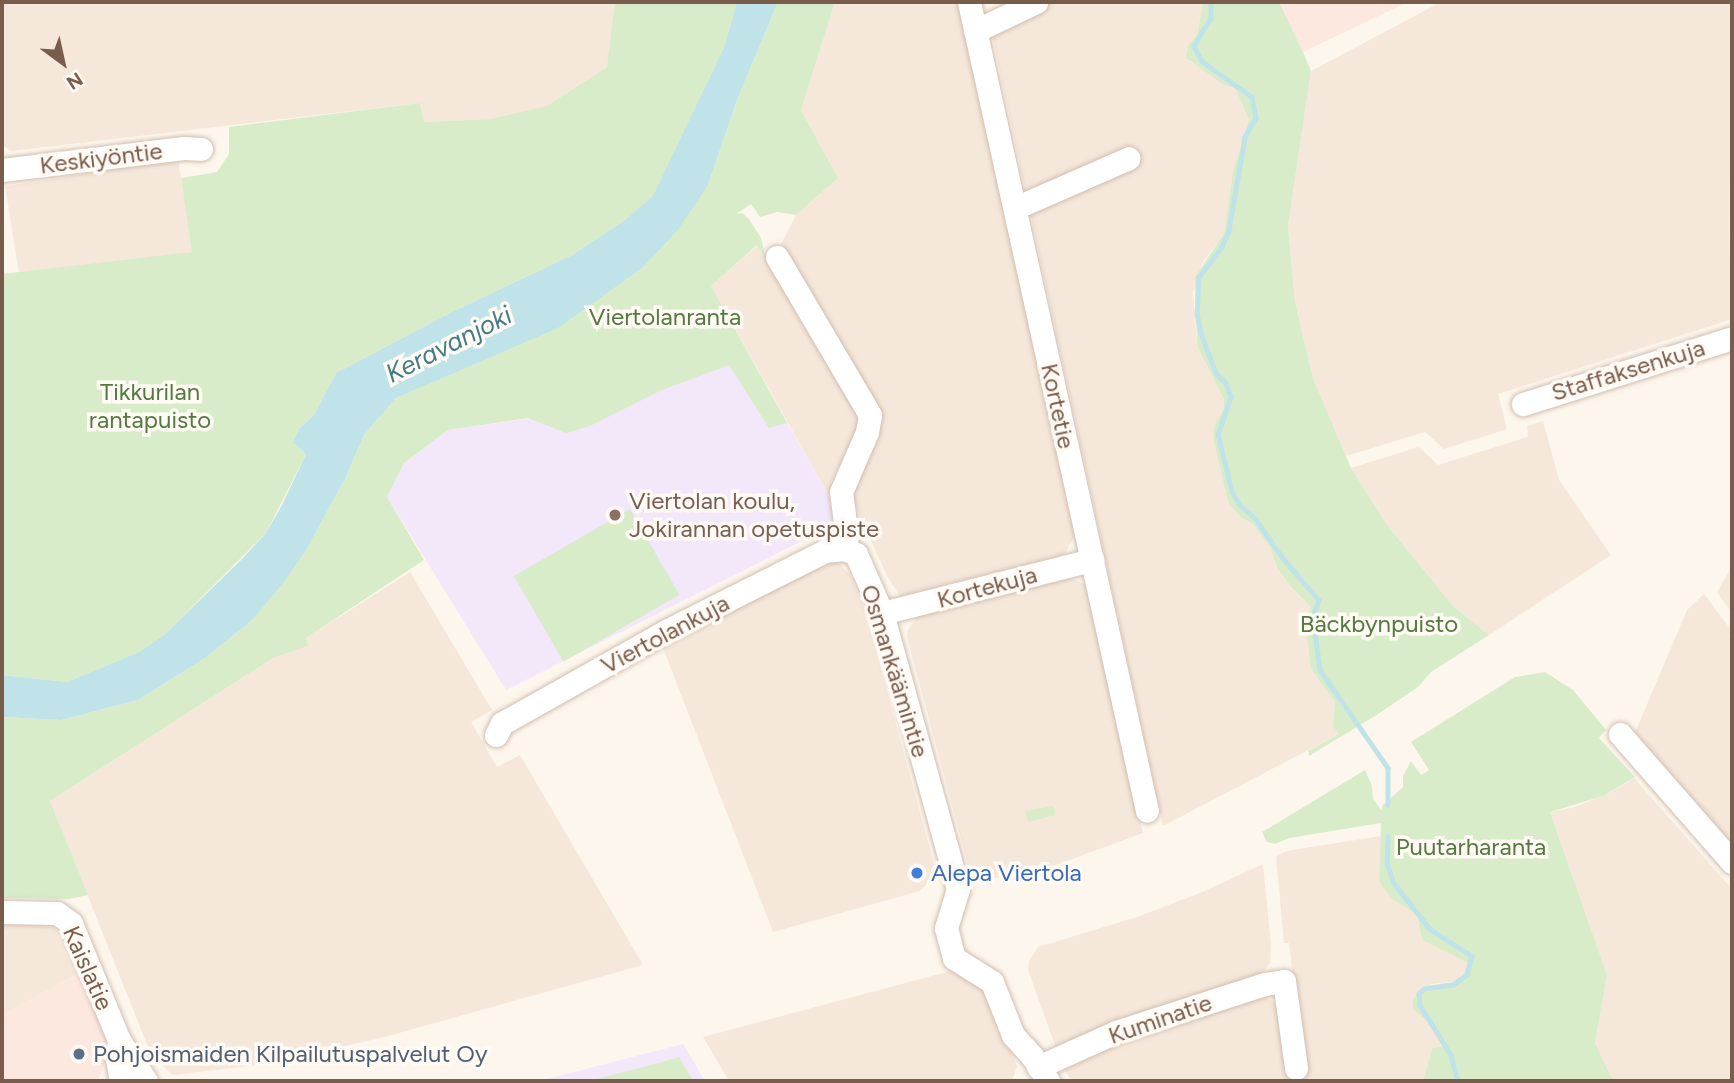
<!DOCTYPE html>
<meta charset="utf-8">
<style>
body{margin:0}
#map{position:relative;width:1734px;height:1083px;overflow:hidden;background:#fdf6ec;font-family:Figtree,sans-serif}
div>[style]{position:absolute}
.residential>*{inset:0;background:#f5e8da;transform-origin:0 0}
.commercial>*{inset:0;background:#fde8e0}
.education>*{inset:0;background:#f3e8fa}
.green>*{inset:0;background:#d8ecc9;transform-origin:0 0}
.water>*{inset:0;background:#bfe3e8}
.stream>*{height:4.5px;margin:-2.25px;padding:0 2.25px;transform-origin:2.25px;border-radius:2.25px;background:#bfe3e8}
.roads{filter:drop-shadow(0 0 2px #d1beb0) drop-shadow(0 0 2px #d1beb0)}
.minor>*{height:23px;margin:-11.5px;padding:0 11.5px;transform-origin:11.5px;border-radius:11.5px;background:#fff}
.dots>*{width:19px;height:19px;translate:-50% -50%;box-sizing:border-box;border:4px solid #fffaf3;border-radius:50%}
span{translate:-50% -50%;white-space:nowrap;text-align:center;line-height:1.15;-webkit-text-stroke:7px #fffaf3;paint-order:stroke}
.street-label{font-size:24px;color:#7a5c4d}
.park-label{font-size:24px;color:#537a41}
.education-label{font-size:24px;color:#785e54}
.left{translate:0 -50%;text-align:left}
.shop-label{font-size:24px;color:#366cbe}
.service-label{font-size:24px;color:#4e5e75}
.water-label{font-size:26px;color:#437c86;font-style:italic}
.frame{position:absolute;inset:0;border:4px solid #7a5c4d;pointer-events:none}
.north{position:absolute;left:28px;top:28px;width:70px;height:70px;-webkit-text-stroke:5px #fffaf3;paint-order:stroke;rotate:147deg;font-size:19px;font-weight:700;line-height:28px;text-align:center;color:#7a5c4d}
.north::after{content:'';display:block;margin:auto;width:24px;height:32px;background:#7a5c4d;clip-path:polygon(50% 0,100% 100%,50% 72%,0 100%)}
</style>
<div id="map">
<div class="residential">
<i style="clip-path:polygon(2px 2px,615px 2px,611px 54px,600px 94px,494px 132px,490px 119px,424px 122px,420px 103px,11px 151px,2px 145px)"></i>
<i style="clip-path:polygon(835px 2px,960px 2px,1075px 535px,1064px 555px,900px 596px,887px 576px,851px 496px,879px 438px,880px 417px,781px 244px,796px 215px,838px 178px,801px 110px)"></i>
<i style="clip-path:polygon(1046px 2px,1203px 2px,1197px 35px,1188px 45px,1189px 61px,1235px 88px,1249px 120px,1233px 171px,1224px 233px,1202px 264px,1193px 293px,1197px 346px,1224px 400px,1224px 409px,1213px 438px,1228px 502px,1239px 516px,1253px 524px,1270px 547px,1277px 567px,1290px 586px,1311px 607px,1311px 669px,1335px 702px,1333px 727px,1339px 734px,1163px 826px,991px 30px)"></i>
<i style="clip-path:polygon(1441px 2px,1732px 2px,1729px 235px,1732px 319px,1498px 394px,1507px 429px,1444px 449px,1425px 432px,1346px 456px,1313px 378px,1295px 302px,1288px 226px,1311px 71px)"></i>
<i style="left:178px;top:159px;width:94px;height:175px;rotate:81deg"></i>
<i style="clip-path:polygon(758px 245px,858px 407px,859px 427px,831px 482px,834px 505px,711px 286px)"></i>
<i style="clip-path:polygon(1543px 421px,1559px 480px,1611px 555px,1489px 635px,1454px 607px,1387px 525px,1351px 468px,1419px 447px,1438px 465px,1528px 437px,1527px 426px)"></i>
<i style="clip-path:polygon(829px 561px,839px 563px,850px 575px,866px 613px,934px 864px,932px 879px,920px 891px,773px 932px,663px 648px)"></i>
<i style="clip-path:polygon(1732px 567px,1732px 613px,1717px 592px)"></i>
<i style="clip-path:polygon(410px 572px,492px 710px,471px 722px,497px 767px,520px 755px,643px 965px,381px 1038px,258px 1065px,173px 1075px,152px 1057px,50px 801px,273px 658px,307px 646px,306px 638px)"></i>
<i style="clip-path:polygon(1070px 578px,1086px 585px,1143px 833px,1053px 866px,976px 882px,968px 865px,907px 637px,908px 630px,918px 616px,931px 610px)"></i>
<i style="clip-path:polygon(1704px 594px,1732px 631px,1729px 635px,1732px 641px,1732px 844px,1634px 735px,1687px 610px)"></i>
<i style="clip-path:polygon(1634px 778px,1732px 889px,1732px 1081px,1613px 1081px,1595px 1043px,1607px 975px,1550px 812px,1575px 807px,1609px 793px)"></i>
<i style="clip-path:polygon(1381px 836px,1379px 882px,1392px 899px,1417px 915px,1422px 940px,1469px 962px,1464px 975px,1454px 982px,1431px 984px,1413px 1009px,1430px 1024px,1443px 1046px,1432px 1048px,1423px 1081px,1072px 1081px,1064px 1070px,1120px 1042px,1260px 995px,1274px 1002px,1278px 1010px,1285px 1070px,1304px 1067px,1289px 943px,1284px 943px,1276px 857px,1286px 851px)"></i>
<i style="clip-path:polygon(1263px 864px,1271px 945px,1270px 963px,1261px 974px,1056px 1048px,1028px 970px,1029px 961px,1038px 947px,1137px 917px,1200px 893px)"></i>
<i style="clip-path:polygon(2px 923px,52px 927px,62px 935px,78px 974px,2px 1015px)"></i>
<i style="clip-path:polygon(958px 969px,986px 986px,1017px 1066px,1012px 1081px,729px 1081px,703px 1037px)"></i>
</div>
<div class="commercial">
<i style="clip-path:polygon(1279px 2px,1408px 2px,1303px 52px)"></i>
<i style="clip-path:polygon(78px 974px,106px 1041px,106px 1061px,98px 1080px,2px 1081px,2px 1015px)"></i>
</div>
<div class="education">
<i style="clip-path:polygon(745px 349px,834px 505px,832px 526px,506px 690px,387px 497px,404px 463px,448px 430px,539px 417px)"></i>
<i style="clip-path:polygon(683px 1044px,705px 1081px,539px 1081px)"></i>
</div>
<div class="green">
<i style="clip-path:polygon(615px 2px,737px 2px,724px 47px,654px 196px,625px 220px,572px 255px,448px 314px,336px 373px,314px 415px,300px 428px,306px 454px,266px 533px,164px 635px,139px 652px,67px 682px,2px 675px,2px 274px,192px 252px,181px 178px,217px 172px,229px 154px,229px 127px,420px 103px,424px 122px,491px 119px,547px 106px,607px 67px)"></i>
<i style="clip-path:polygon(778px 2px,835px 2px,801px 110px,838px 178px,796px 215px,777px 212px,760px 217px,751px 204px,736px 214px,742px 213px,749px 219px,761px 238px,766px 259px,757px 245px,711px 286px,787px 423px,769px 428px,729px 365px,662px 390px,590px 426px,566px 433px,528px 418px,448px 430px,404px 463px,387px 497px,424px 560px,306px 638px,308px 646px,273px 658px,50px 801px,88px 895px,69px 899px,2px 898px,2px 717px,61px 720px,138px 700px,205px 658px,251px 621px,305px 552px,345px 479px,364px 435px,396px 398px,464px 368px,708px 185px,737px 100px)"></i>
<i style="clip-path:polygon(1203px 2px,1279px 2px,1303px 52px,1311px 71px,1288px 226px,1295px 302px,1313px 378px,1351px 468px,1387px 525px,1454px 607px,1489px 635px,1431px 672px,1418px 687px,1378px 714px,1309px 756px,1308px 751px,1339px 734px,1333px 727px,1335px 702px,1311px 669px,1305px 619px,1311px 607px,1290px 586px,1277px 567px,1270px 547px,1253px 524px,1239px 516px,1228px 502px,1213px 438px,1215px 424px,1224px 409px,1224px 400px,1197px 346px,1195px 277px,1224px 233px,1233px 171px,1249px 120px,1235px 88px,1224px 85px,1186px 58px,1188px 45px,1197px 35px)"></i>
<i style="left:630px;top:509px;width:99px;height:134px;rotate:60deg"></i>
<i style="clip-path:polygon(1545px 672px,1573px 690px,1606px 730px,1599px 738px,1635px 777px,1603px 796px,1550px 812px,1607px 975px,1595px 1043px,1613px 1081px,1423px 1081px,1432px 1048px,1443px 1046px,1430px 1024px,1413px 1009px,1413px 999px,1425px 986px,1454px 982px,1464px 974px,1469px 963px,1422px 940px,1417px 915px,1392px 899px,1379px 882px,1381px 823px,1289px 838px,1275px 844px,1267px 842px,1262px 832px,1365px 770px,1372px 786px,1373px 799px,1382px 811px,1382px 806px,1403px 787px,1403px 776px,1411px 761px,1421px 775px,1429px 770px,1411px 742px,1515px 677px)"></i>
<i style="clip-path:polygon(1054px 806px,1055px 815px,1028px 822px,1025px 811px)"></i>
<i style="clip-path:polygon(679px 1057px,693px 1081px,589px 1081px,662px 1062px)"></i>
</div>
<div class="water">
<i style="clip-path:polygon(737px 2px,778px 2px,737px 100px,708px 185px,677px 231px,642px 268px,558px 328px,396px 398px,364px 435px,345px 479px,305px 552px,284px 582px,251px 621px,205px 658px,138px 700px,61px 720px,2px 717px,2px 675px,67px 682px,139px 652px,164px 635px,241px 560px,266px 533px,282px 505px,306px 454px,293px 442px,300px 428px,314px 415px,336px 373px,448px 314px,572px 255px,625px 220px,653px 196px,724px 47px)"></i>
</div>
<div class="stream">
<i style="left:1211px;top:2px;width:16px;rotate:90deg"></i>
<i style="left:1211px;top:18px;width:33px;rotate:121deg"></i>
<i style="left:1194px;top:46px;width:17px;rotate:62deg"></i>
<i style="left:1202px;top:61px;width:62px;rotate:35.8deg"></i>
<i style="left:1252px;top:97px;width:21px;rotate:79deg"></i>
<i style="left:1256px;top:118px;width:22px;rotate:120deg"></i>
<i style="left:1245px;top:137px;width:95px;rotate:99.7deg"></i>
<i style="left:1229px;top:231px;width:17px;rotate:114deg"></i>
<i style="left:1222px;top:247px;width:38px;rotate:127deg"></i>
<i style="left:1199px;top:277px;width:37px;rotate:93deg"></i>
<i style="left:1197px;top:314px;width:19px;rotate:78deg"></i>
<i style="left:1201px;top:333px;width:43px;rotate:69.4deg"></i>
<i style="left:1216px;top:373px;width:14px;rotate:45deg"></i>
<i style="left:1226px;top:383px;width:15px;rotate:70deg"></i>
<i style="left:1231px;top:397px;width:39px;rotate:109deg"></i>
<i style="left:1218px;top:434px;width:59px;rotate:76.2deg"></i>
<i style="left:1232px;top:491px;width:16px;rotate:60deg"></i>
<i style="left:1240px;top:505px;width:20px;rotate:41deg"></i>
<i style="left:1255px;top:518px;width:47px;rotate:55.3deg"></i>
<i style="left:1282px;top:557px;width:57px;rotate:49.3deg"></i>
<i style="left:1319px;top:600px;width:18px;rotate:109deg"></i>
<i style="left:1313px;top:617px;width:53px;rotate:82.5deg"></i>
<i style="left:1320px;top:670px;width:119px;rotate:55.2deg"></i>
<i style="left:1388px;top:768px;width:37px;rotate:90deg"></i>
<i style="left:1388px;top:836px;width:27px;rotate:92deg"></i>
<i style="left:1387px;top:863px;width:20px;rotate:72deg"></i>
<i style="left:1393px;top:882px;width:60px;rotate:51.8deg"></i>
<i style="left:1430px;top:929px;width:50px;rotate:32.7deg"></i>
<i style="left:1472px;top:956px;width:20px;rotate:105deg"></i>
<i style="left:1467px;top:975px;width:17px;rotate:144deg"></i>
<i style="left:1453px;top:985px;width:29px;rotate:172deg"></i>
<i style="left:1424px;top:989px;width:7px;rotate:135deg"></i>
<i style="left:1419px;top:994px;width:11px;rotate:85deg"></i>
<i style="left:1420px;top:1005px;width:59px;rotate:58.2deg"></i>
<i style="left:1451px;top:1055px;width:27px;rotate:75deg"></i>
</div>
<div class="roads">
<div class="minor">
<i style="left:969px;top:2px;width:828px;rotate:77.59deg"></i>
<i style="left:975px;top:31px;width:68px;rotate:-25.4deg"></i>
<i style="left:2px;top:170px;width:183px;rotate:-6.9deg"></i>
<i style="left:184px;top:148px;width:17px;rotate:3deg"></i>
<i style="left:1015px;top:208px;width:124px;rotate:-23.7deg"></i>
<i style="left:777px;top:257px;width:183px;rotate:59.5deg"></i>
<i style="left:870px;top:415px;width:17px;rotate:100deg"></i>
<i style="left:867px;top:432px;width:65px;rotate:113.4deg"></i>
<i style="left:841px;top:492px;width:45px;rotate:82.4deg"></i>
<i style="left:847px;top:537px;width:12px;rotate:104deg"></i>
<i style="left:1523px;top:404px;width:219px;rotate:-17.5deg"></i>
<i style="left:882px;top:613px;width:217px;rotate:-14.2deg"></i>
<i style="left:1620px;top:734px;width:170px;rotate:48.8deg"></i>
<i style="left:496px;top:735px;width:13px;rotate:-63deg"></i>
<i style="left:502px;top:723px;width:7px;rotate:-27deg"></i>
<i style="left:508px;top:720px;width:181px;rotate:-29.4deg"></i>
<i style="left:666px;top:631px;width:178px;rotate:-26.7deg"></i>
<i style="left:825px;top:551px;width:19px;rotate:-6deg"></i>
<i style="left:844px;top:549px;width:13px;rotate:23deg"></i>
<i style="left:856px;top:554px;width:64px;rotate:66.2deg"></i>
<i style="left:882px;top:613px;width:286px;rotate:74.6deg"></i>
<i style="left:958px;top:889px;width:41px;rotate:107.1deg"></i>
<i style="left:946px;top:928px;width:31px;rotate:75deg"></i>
<i style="left:954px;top:958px;width:45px;rotate:32.3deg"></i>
<i style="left:992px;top:982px;width:57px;rotate:68.4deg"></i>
<i style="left:1013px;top:1035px;width:28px;rotate:48deg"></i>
<i style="left:1032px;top:1056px;width:30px;rotate:57deg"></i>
<i style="left:2px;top:912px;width:55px;rotate:1deg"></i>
<i style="left:57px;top:913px;width:17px;rotate:36deg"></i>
<i style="left:71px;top:923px;width:126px;rotate:67.7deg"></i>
<i style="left:119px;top:1040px;width:49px;rotate:56.6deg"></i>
<i style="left:119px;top:1040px;width:19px;rotate:96deg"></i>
<i style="left:117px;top:1059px;width:22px;rotate:80deg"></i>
<i style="left:1038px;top:1067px;width:85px;rotate:-24.2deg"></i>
<i style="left:1116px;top:1032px;width:157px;rotate:-17.9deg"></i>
<i style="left:1265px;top:984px;width:19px;rotate:-9deg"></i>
<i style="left:1284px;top:981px;width:88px;rotate:82.1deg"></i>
</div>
</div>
<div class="dots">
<i style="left:615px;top:515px;background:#8d6e63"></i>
<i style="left:917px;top:873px;background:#3f7fe0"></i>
<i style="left:79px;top:1054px;background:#5c6f8a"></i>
</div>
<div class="street-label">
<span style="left:101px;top:158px;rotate:-7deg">Keskiyöntie</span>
<span style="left:1628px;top:370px;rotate:-17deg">Staffaksenkuja</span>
<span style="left:1058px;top:406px;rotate:78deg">Kortetie</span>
<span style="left:987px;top:587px;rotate:-15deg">Kortekuja</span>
<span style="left:665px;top:634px;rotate:-28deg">Viertolankuja</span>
<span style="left:895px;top:671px;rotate:73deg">Osmankäämintie</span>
<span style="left:88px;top:968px;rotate:66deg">Kaislatie</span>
<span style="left:1160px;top:1019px;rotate:-19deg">Kuminatie</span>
</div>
<div class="park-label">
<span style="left:665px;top:317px">Viertolanranta</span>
<span style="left:150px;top:406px">Tikkurilan<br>rantapuisto</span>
<span style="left:1379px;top:624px">Bäckbynpuisto</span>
<span style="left:1471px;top:847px">Puutarharanta</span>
</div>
<div class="education-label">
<span class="left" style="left:629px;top:515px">Viertolan koulu,<br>Jokirannan opetuspiste</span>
</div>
<div class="shop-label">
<span class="left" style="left:931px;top:873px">Alepa Viertola</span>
</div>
<div class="service-label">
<span class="left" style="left:93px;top:1054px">Pohjoismaiden Kilpailutuspalvelut Oy</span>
</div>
<div class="water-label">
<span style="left:449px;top:345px;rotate:-27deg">Keravanjoki</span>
</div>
<div class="frame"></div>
<div class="north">N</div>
</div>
